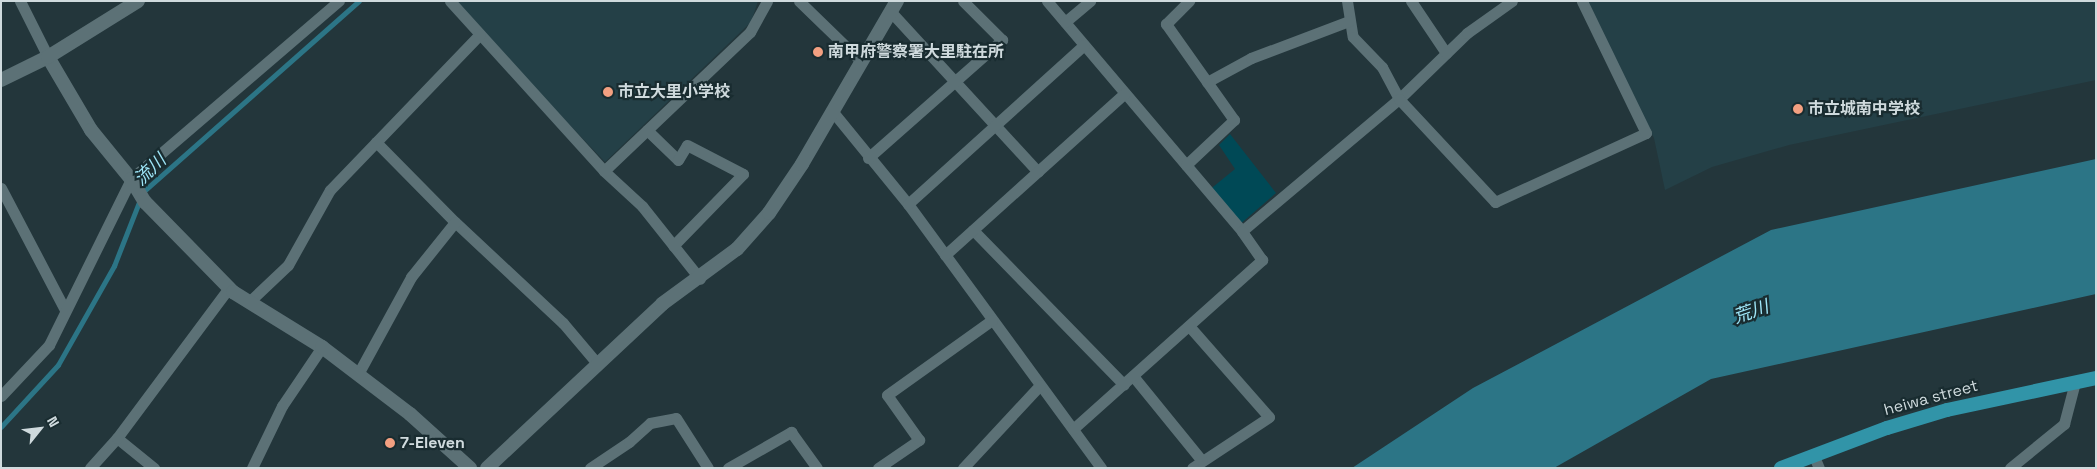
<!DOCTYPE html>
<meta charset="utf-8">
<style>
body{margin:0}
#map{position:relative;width:2097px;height:469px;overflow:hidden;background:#23363b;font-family:"Space Grotesk","Noto Sans JP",sans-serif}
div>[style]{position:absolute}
.built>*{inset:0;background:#244047}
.green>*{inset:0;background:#004956}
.water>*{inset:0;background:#2c7586}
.stream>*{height:4.5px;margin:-2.25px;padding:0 2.25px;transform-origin:2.25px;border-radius:2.25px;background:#2c7586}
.minor>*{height:11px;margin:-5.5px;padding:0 5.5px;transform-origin:5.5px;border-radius:5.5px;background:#5c7176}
.tertiary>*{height:14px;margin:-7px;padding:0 7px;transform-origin:7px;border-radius:7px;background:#5c7176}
.trunk>*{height:14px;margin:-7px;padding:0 7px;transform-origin:7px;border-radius:7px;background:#3194a8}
.dots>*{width:14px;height:14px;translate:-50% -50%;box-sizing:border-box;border:2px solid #192c30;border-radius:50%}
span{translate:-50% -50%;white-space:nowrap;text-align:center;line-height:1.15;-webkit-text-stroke:4.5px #192c30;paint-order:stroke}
.poi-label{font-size:16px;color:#cfdadd;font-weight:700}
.left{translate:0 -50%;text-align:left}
.street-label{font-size:16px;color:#cfdadd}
.water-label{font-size:18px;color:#9fe6f8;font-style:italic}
.frame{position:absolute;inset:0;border:2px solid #cfdadd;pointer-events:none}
.north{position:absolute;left:15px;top:404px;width:50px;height:50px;-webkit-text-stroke:4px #192c30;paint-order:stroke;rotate:61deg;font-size:14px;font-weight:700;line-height:20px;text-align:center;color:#cfdadd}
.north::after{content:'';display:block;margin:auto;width:18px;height:22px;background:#cfdadd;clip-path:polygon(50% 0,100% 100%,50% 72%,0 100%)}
</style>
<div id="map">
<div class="built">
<i style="clip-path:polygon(451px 1px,758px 1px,751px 22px,605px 162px)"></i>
<i style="clip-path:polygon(1583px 1px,2096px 1px,2096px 80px,1789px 145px,1712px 167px,1665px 190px,1654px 138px)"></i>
</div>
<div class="green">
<i style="clip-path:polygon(1230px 134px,1276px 193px,1238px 226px,1208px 191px,1235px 169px,1219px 145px)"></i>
</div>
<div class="water">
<i style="clip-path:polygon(2096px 159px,2096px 294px,1711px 379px,1554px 468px,1352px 468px,1473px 388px,1771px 230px)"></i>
</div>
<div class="stream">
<i style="left:1px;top:427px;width:84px;rotate:-47.4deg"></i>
<i style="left:58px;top:365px;width:114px;rotate:-60.5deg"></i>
<i style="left:114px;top:266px;width:79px;rotate:-68.6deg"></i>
<i style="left:143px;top:192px;width:288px;rotate:-41.5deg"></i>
</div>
<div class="minor">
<i style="left:20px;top:1px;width:63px;rotate:63.4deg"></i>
<i style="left:450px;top:1px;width:229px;rotate:47.8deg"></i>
<i style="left:604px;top:171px;width:52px;rotate:42.6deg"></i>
<i style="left:642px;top:206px;width:93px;rotate:51.5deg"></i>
<i style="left:799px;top:1px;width:86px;rotate:44.1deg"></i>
<i style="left:1047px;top:1px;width:302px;rotate:49.7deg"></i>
<i style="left:1242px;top:231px;width:205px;rotate:-40.1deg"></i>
<i style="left:1399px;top:99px;width:95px;rotate:-44.1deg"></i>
<i style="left:1467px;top:33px;width:55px;rotate:-35.4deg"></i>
<i style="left:1347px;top:1px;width:36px;rotate:81deg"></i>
<i style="left:1353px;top:37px;width:42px;rotate:46deg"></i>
<i style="left:1382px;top:67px;width:36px;rotate:62deg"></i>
<i style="left:1399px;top:99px;width:141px;rotate:47deg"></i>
<i style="left:1495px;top:202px;width:166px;rotate:-24.6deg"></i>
<i style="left:1646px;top:133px;width:147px;rotate:-115.9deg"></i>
<i style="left:1411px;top:1px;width:63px;rotate:56.1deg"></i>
<i style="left:891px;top:12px;width:217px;rotate:47.4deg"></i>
<i style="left:1065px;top:22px;width:33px;rotate:-40deg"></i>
<i style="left:1207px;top:82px;width:50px;rotate:-28.6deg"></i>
<i style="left:1251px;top:58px;width:105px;rotate:-20.7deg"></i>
<i style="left:833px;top:112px;width:119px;rotate:50.8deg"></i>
<i style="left:908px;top:204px;width:327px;rotate:53.8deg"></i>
<i style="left:647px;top:130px;width:43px;rotate:44.1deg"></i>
<i style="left:678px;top:160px;width:17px;rotate:-59deg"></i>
<i style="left:687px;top:145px;width:63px;rotate:27.4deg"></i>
<i style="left:743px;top:174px;width:100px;rotate:134.2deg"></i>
<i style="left:376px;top:142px;width:112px;rotate:45.4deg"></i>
<i style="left:455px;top:222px;width:148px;rotate:43.1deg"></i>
<i style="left:563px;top:323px;width:51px;rotate:49.8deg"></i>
<i style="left:868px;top:158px;width:179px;rotate:-41.4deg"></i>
<i style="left:1002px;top:40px;width:55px;rotate:-135deg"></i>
<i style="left:1186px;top:165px;width:66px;rotate:-43.2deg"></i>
<i style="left:1234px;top:120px;width:118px;rotate:-125.3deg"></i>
<i style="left:1166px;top:24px;width:33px;rotate:-45deg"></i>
<i style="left:604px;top:171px;width:202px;rotate:-43.6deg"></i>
<i style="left:750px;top:32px;width:35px;rotate:-61deg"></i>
<i style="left:1px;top:188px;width:138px;rotate:62.3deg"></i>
<i style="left:908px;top:204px;width:237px;rotate:-42.1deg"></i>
<i style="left:973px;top:230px;width:216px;rotate:45.7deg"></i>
<i style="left:945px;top:255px;width:242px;rotate:-42deg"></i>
<i style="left:250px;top:301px;width:52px;rotate:-43.5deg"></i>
<i style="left:288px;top:265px;width:86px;rotate:-60.8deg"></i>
<i style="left:330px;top:190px;width:216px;rotate:-46.1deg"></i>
<i style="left:1189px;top:326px;width:121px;rotate:48.7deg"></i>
<i style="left:1269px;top:417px;width:92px;rotate:146.5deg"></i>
<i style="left:358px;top:374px;width:111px;rotate:-61.3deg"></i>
<i style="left:411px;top:277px;width:70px;rotate:-51.3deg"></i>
<i style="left:1133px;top:376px;width:109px;rotate:50.9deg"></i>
<i style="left:1px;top:396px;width:70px;rotate:-46.7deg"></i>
<i style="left:49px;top:345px;width:185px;rotate:-63.7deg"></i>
<i style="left:131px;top:179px;width:274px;rotate:-40.6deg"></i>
<i style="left:1073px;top:429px;width:254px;rotate:-41.8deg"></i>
<i style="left:1262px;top:260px;width:35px;rotate:-125deg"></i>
<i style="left:117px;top:438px;width:48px;rotate:39deg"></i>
<i style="left:1813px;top:454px;width:15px;rotate:67deg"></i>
<i style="left:90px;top:468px;width:40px;rotate:-48deg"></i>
<i style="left:117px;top:438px;width:187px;rotate:-53.3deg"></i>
<i style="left:252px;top:468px;width:69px;rotate:-64.2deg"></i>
<i style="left:282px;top:406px;width:71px;rotate:-55.9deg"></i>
<i style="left:590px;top:468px;width:47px;rotate:-33.7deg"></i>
<i style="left:629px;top:442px;width:28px;rotate:-42deg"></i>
<i style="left:650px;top:423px;width:26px;rotate:-11deg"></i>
<i style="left:676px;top:418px;width:59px;rotate:57.4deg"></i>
<i style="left:728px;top:468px;width:73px;rotate:-29.7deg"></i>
<i style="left:791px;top:432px;width:44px;rotate:54.2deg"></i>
<i style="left:878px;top:468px;width:50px;rotate:-34.3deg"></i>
<i style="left:919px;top:440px;width:55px;rotate:-125.4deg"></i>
<i style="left:887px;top:395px;width:129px;rotate:-35.5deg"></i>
<i style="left:963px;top:468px;width:113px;rotate:-47.1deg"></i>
<i style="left:2010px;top:468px;width:70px;rotate:-39.2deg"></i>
<i style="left:2064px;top:424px;width:43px;rotate:-75.3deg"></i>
</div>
<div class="tertiary">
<i style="left:48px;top:57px;width:85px;rotate:59.5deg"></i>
<i style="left:91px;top:130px;width:63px;rotate:50.8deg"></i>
<i style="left:131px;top:179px;width:27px;rotate:59deg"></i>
<i style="left:145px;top:202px;width:126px;rotate:45.6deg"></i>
<i style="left:233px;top:292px;width:105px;rotate:31.7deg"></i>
<i style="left:322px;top:347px;width:111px;rotate:37.3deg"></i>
<i style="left:410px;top:414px;width:81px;rotate:42deg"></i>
<i style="left:1px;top:80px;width:52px;rotate:-26.1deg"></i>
<i style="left:48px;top:57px;width:106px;rotate:-31.9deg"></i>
<i style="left:487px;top:468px;width:240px;rotate:-43.1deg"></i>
<i style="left:662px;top:304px;width:93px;rotate:-36.3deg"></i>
<i style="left:737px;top:249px;width:48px;rotate:-48.4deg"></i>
<i style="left:769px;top:213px;width:59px;rotate:-56deg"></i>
<i style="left:802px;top:164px;width:189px;rotate:-59.8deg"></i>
</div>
<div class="trunk">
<i style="left:1781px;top:468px;width:113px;rotate:-20.7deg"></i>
<i style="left:1887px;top:428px;width:63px;rotate:-16.7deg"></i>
<i style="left:1947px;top:410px;width:152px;rotate:-12.1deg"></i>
</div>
<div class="dots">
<i style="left:818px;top:52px;background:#f3a081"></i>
<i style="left:608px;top:92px;background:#f3a081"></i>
<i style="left:1798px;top:109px;background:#f3a081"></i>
<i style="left:390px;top:443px;background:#f3a081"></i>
</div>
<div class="poi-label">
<span class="left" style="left:828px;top:52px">南甲府警察署大里駐在所</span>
<span class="left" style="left:618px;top:92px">市立大里小学校</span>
<span class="left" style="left:1808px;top:109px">市立城南中学校</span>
<span class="left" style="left:400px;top:443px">7-Eleven</span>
</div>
<div class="street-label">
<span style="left:1931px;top:398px;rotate:-15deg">heiwa street</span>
</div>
<div class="water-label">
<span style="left:150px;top:170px;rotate:-44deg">流川</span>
<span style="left:1751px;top:312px;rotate:-19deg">荒川</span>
</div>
<div class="frame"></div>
<div class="north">N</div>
</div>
